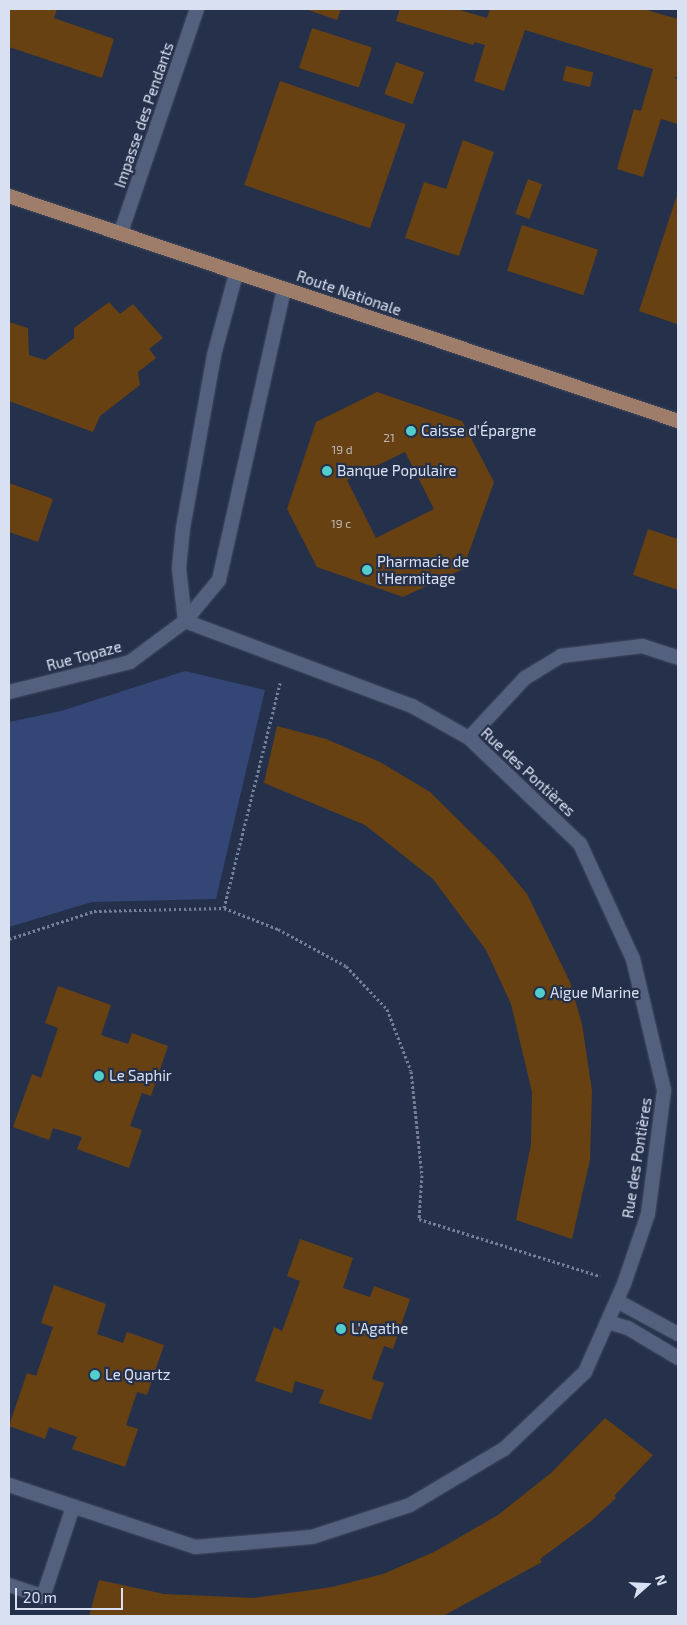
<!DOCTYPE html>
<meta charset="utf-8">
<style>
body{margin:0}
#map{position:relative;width:687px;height:1625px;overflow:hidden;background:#25304a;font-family:"Exo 2",sans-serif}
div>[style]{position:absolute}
.green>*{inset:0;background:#334675}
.building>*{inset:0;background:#684113;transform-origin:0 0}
.path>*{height:3px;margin-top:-1.5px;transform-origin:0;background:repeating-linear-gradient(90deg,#767f95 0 2.5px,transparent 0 5px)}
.roads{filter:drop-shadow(0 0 1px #434b61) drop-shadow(0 0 1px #434b61)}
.service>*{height:14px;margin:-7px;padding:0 7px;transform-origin:7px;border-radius:7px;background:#54617e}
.minor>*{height:14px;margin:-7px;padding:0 7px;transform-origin:7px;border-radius:7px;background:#54617e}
.primary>*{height:14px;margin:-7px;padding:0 7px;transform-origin:7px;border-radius:7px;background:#9e7e6b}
.dots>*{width:14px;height:14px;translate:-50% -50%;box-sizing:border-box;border:2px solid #25304a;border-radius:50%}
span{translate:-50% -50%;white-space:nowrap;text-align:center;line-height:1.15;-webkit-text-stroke:4.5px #25304a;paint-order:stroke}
.number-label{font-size:12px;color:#bdb8ba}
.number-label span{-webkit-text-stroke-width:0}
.street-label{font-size:15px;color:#d9e0f1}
.poi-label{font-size:15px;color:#d9e0f1}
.left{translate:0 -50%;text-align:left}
.frame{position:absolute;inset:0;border:10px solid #d9e0f1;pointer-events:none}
.north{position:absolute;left:622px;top:1560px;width:50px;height:50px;-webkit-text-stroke:4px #25304a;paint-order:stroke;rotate:71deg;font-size:14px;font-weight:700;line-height:20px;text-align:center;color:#d9e0f1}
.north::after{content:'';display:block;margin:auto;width:18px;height:22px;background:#d9e0f1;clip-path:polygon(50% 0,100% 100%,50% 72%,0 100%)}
.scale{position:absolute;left:15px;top:1588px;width:108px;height:22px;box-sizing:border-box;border:2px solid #d9e0f1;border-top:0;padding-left:6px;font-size:15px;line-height:18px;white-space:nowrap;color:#d9e0f1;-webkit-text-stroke:4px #25304a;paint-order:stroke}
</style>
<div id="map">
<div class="green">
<i style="clip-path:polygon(185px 671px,265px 690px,216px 899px,92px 902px,9px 927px,9px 722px,61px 711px)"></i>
</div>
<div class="building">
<i style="clip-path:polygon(9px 9px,57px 9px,54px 18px,114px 39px,102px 78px,9px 47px)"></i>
<i style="clip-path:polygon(305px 9px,341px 9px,337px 20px)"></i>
<i style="clip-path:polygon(400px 9px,456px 9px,487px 18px,490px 9px,643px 9px,678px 19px,678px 76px,674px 78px,678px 79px,678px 124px,661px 119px,643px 177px,617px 169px,634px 109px,641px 111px,653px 69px,525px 30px,504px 91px,474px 81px,485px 45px,475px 42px,473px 45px,396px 21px)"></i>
<i style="left:312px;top:28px;width:63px;height:42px;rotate:18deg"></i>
<i style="left:396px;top:62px;width:30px;height:34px;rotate:20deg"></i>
<i style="left:566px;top:66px;width:28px;height:15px;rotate:13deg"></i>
<i style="left:280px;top:81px;width:133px;height:110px;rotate:19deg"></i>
<i style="clip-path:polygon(463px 140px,494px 152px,459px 256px,405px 238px,424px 182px,446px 189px)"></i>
<i style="left:528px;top:179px;width:15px;height:37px;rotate:20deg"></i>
<i style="clip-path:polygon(678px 192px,678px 321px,677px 324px,639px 311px)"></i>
<i style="left:522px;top:225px;width:80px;height:48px;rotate:18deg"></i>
<i style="clip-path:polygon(109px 302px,120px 314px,133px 304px,163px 338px,149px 349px,156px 358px,138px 372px,140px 385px,100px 416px,93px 432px,9px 401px,9px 322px,28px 328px,29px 355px,45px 360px,74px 338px,74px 328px)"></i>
<i style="clip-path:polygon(evenodd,377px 392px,462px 421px,494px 482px,463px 569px,403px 597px,317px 567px,287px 509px,316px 422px,377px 392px,405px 452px,434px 509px,376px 538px,347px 480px,405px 452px)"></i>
<i style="clip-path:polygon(9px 483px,53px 499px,38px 542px,9px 532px)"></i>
<i style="clip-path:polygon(648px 529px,678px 539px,678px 590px,633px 575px)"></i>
<i style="clip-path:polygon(277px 726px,326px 739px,380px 762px,430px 792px,497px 858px,527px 894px,570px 982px,582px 1024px,592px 1091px,590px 1160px,572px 1239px,516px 1220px,531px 1144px,532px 1092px,511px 1004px,486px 950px,433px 879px,365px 825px,264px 783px)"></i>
<i style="clip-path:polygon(58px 986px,111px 1005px,101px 1035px,128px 1044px,132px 1033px,168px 1046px,151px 1096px,142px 1093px,130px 1126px,142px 1130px,129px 1168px,77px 1149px,82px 1137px,53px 1128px,49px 1140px,13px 1127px,32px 1074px,41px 1078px,58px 1028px,45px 1023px)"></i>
<i style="clip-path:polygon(300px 1239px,353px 1258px,343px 1288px,370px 1297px,374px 1286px,410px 1299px,393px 1349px,384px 1346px,372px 1379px,384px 1383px,371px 1420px,319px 1403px,324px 1390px,295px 1381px,292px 1393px,255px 1381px,274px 1327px,282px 1331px,300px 1281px,287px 1276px)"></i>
<i style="clip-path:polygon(54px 1285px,106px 1304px,97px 1334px,123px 1343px,127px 1332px,164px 1345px,147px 1395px,137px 1392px,126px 1425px,138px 1429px,125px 1467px,72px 1449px,77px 1437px,49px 1427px,45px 1439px,9px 1426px,27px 1373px,36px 1376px,53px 1327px,41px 1323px)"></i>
<i style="clip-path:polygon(605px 1418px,653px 1455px,614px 1496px,616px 1498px,590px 1522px,540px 1559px,542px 1562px,443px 1616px,89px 1616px,99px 1580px,164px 1594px,254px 1598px,332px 1587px,383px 1574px,434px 1552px,498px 1515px,551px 1473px)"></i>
</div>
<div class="path">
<i style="left:224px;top:908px;width:232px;rotate:-76deg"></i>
<i style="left:9px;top:939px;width:89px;rotate:-18.2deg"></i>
<i style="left:94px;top:911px;width:130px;rotate:-1.3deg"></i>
<i style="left:224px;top:908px;width:58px;rotate:21.3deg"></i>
<i style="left:278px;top:929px;width:77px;rotate:28.6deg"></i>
<i style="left:346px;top:966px;width:59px;rotate:46.4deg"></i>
<i style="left:387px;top:1009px;width:66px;rotate:68.8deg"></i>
<i style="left:411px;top:1071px;width:105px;rotate:84deg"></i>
<i style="left:422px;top:1175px;width:44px;rotate:93.9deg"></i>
<i style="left:419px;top:1219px;width:190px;rotate:17.5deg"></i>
</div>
<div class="roads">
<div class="service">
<i style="left:617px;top:1301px;width:69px;rotate:28.4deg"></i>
<i style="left:608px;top:1322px;width:21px;rotate:17deg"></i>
<i style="left:628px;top:1328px;width:58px;rotate:31deg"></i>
</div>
<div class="minor">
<i style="left:121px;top:232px;width:236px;rotate:-71.2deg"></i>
<i style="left:185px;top:621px;width:53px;rotate:-96.5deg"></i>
<i style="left:179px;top:568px;width:40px;rotate:-84.3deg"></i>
<i style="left:183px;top:528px;width:176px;rotate:-79.8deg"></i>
<i style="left:214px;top:355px;width:84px;rotate:-74.8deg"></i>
<i style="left:9px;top:692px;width:125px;rotate:-13.9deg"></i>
<i style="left:130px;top:662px;width:69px;rotate:-36.7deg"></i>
<i style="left:185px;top:621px;width:53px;rotate:-50.3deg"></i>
<i style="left:219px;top:580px;width:298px;rotate:-77.4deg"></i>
<i style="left:469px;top:738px;width:82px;rotate:-47deg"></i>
<i style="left:525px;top:678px;width:42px;rotate:-31.4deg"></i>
<i style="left:561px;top:656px;width:82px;rotate:-7deg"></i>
<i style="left:642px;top:646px;width:38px;rotate:18deg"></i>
<i style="left:9px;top:1485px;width:196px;rotate:18.4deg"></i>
<i style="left:195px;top:1547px;width:117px;rotate:-4.9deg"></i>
<i style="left:312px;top:1537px;width:103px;rotate:-18.1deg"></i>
<i style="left:410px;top:1505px;width:109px;rotate:-30.8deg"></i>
<i style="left:504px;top:1449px;width:112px;rotate:-43.5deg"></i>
<i style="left:585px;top:1372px;width:96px;rotate:-66.1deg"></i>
<i style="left:624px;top:1284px;width:74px;rotate:-71.1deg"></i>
<i style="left:648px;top:1214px;width:125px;rotate:-82.6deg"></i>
<i style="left:664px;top:1090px;width:135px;rotate:-103.3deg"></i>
<i style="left:633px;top:959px;width:127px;rotate:-114.7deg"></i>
<i style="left:580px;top:844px;width:153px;rotate:-136.3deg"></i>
<i style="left:469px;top:738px;width:65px;rotate:-150.7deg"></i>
<i style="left:412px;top:706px;width:242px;rotate:-159.5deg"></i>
<i style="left:9px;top:1585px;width:36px;rotate:19deg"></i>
<i style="left:43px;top:1597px;width:95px;rotate:-71.6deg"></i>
</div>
<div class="primary">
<i style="left:9px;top:196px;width:706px;rotate:18.59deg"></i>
</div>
</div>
<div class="dots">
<i style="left:411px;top:431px;background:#53cdca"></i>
<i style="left:327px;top:471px;background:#53cdca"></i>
<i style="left:367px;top:570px;background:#53cdca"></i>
<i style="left:540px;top:993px;background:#53cdca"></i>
<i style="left:99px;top:1076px;background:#53cdca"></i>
<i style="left:341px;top:1329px;background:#53cdca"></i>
<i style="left:95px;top:1375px;background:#53cdca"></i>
</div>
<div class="number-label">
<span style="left:389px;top:438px">21</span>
<span style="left:342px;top:450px">19 d</span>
<span style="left:341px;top:524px">19 c</span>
</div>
<div class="street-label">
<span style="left:144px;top:115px;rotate:-71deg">Impasse des Pendants</span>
<span style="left:349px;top:293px;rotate:19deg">Route Nationale</span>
<span style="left:84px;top:656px;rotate:-15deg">Rue Topaze</span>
<span style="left:528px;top:772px;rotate:43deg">Rue des Pontières</span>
<span style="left:637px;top:1158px;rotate:-81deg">Rue des Pontières</span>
</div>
<div class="poi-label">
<span class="left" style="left:421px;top:431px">Caisse d'Épargne</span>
<span class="left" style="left:337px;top:471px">Banque Populaire</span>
<span class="left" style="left:377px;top:570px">Pharmacie de<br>l'Hermitage</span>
<span class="left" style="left:550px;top:993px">Aigue Marine</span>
<span class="left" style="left:109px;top:1076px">Le Saphir</span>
<span class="left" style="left:351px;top:1329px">L'Agathe</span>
<span class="left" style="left:105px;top:1375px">Le Quartz</span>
</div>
<div class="frame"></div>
<div class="north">N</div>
<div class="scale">20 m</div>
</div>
